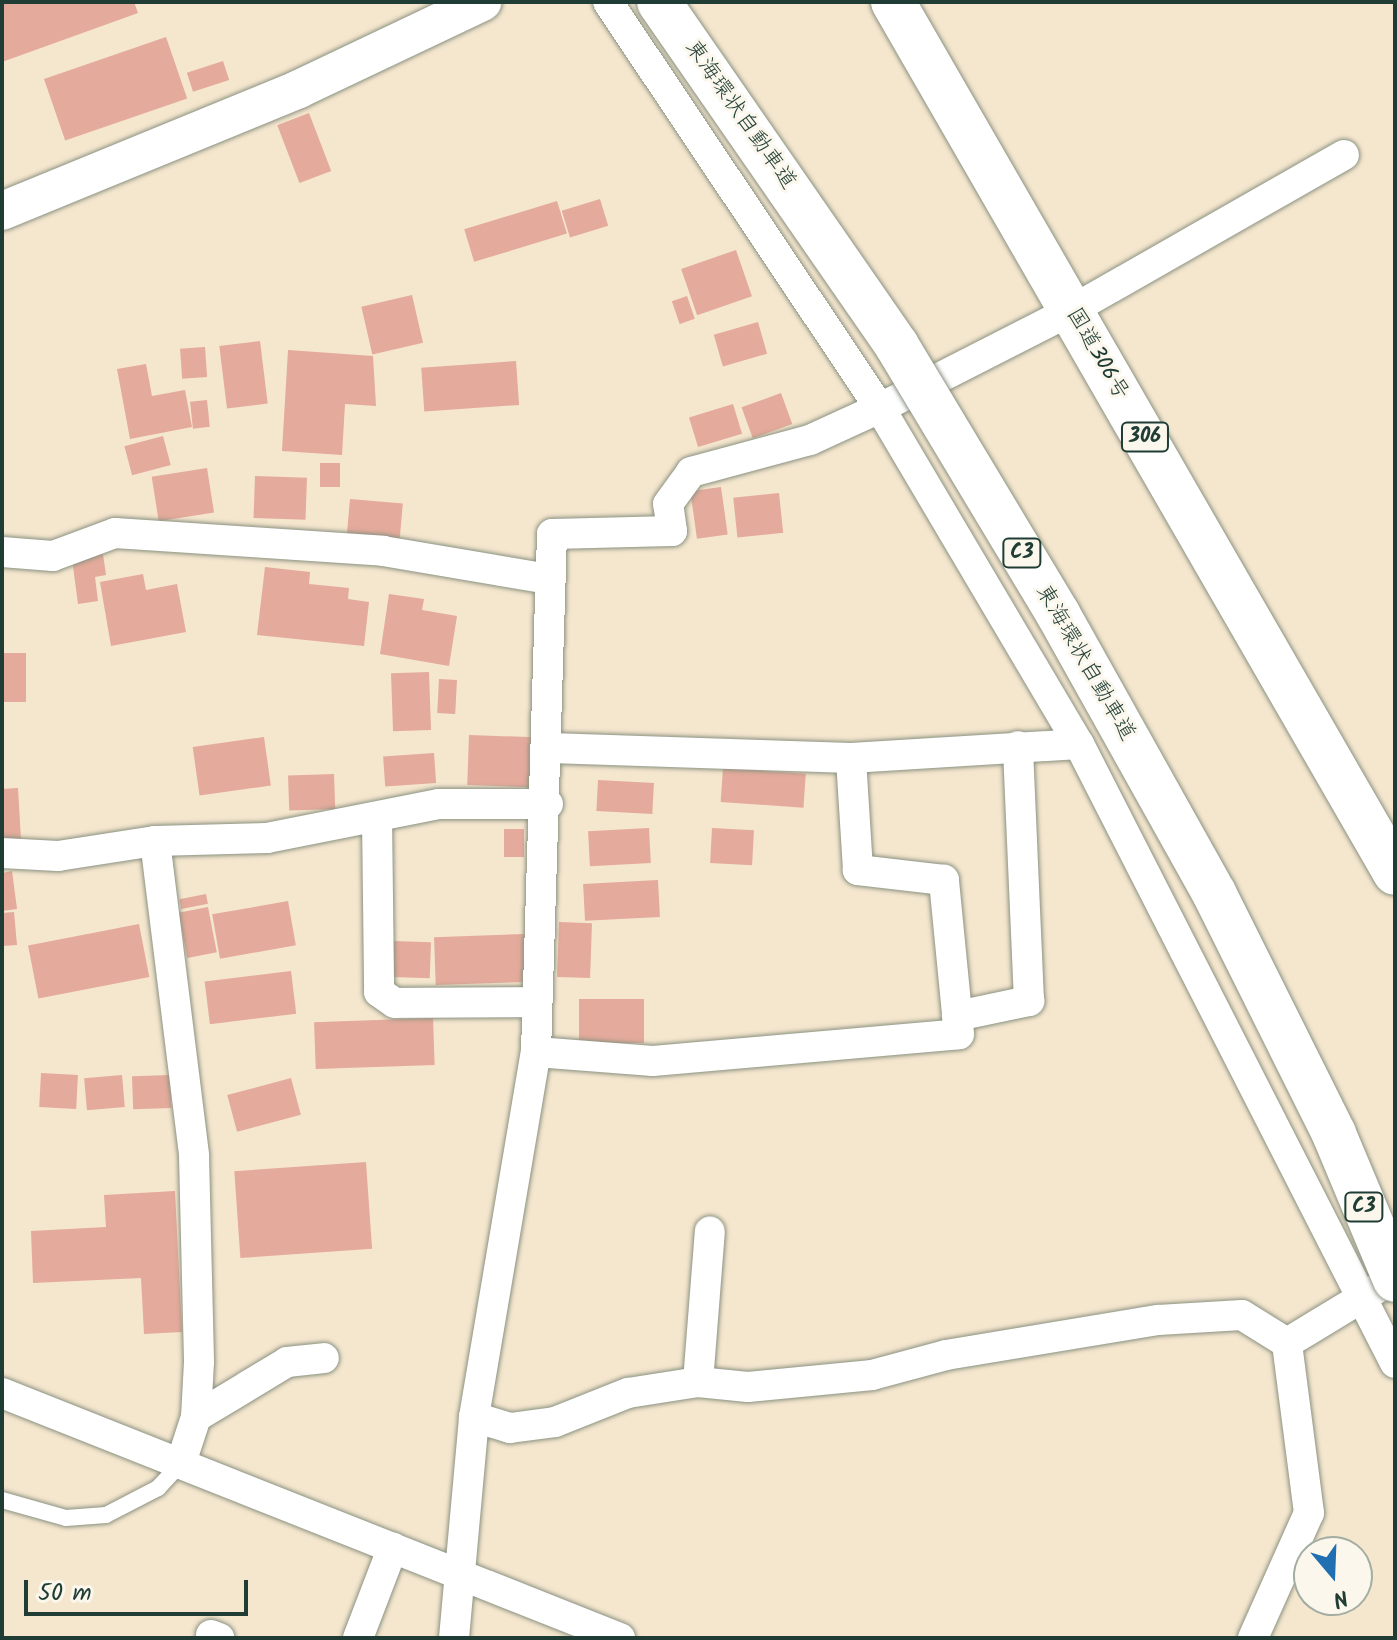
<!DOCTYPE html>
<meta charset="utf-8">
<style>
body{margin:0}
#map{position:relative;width:1397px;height:1640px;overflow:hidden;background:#f5e6ce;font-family:Kalam,"Klee One",sans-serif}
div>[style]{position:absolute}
.building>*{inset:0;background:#e4aa9b;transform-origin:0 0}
.roads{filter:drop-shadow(0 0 2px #8a9281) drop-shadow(0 0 2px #8a9281)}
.service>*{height:16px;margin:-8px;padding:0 8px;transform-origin:8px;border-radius:8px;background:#fff}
.minor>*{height:30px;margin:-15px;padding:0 15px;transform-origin:15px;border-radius:15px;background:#fff}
.tertiary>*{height:38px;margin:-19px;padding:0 19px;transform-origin:19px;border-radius:19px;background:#fff}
.trunk>*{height:44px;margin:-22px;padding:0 22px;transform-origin:22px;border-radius:22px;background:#fff}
.bridges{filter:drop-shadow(0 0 2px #8a9281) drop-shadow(0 0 2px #8a9281)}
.motorway-bridge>*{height:44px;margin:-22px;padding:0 22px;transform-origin:22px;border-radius:22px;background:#fff}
span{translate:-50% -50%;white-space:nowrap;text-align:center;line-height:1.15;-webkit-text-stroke:6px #fbf7ec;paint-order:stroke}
.shield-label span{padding:2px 6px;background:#fbf7ec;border:2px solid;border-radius:6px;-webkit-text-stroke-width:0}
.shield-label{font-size:20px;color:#1f3d34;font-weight:700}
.street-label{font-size:22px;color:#1f3d34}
.frame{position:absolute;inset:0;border:4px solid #1f3d34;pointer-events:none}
.north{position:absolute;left:1293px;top:1536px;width:80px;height:80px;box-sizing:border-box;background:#fbf7ec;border:2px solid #a3ada2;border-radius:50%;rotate:161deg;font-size:22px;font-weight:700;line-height:32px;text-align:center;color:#1f3d34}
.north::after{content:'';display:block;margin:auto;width:28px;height:36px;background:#1f6fb2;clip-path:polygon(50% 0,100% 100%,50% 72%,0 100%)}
.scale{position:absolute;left:24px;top:1580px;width:224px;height:36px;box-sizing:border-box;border:4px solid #1f3d34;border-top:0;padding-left:10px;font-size:24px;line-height:28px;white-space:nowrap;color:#1f3d34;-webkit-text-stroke:6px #fbf7ec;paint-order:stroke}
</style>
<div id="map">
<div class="building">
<i style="clip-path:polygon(2px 2px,134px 2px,138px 13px,2px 62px)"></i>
<i style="left:166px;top:37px;width:65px;height:129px;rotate:71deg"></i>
<i style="left:223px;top:61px;width:20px;height:38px;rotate:72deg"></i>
<i style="left:309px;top:113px;width:62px;height:34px;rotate:69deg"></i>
<i style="left:600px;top:199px;width:28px;height:40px;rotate:73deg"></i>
<i style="left:557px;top:201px;width:34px;height:97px;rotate:73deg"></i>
<i style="left:736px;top:250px;width:49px;height:58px;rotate:71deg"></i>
<i style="left:412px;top:295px;width:49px;height:52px;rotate:77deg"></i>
<i style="left:687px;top:296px;width:24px;height:16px;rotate:71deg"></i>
<i style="left:758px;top:322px;width:33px;height:46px;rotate:74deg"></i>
<i style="left:260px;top:341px;width:63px;height:41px;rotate:83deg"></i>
<i style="left:205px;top:347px;width:30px;height:25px;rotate:86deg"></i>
<i style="clip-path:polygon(288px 350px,373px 356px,376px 406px,345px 404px,342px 455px,282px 451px)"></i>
<i style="left:516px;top:361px;width:44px;height:95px;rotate:86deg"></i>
<i style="clip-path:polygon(146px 364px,152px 396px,185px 390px,192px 427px,130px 439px,117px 369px)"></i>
<i style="left:781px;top:393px;width:33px;height:42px;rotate:70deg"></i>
<i style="left:207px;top:400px;width:27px;height:17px;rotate:84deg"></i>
<i style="left:733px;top:404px;width:31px;height:46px;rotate:73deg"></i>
<i style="left:163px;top:436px;width:30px;height:40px;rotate:75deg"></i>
<i style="left:320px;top:463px;width:20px;height:24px"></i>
<i style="left:207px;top:468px;width:45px;height:56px;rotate:81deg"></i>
<i style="left:255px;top:476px;width:52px;height:42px;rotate:2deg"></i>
<i style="left:721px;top:487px;width:48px;height:31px;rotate:82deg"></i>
<i style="left:779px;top:493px;width:40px;height:46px;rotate:84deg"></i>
<i style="left:350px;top:499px;width:53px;height:38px;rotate:5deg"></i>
<i style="clip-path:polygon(103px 554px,106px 575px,95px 577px,98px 601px,78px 604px,72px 559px)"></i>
<i style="clip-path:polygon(265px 567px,310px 572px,309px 584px,349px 588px,348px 599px,369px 602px,364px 646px,257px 635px)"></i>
<i style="clip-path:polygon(143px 574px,146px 590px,177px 584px,186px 632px,111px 646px,100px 582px)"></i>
<i style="clip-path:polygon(389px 594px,424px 599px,422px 610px,457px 616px,449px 666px,380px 654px)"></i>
<i style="left:2px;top:653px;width:24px;height:49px"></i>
<i style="left:429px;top:672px;width:58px;height:38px;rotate:88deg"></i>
<i style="left:439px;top:679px;width:18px;height:34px;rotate:3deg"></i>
<i style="left:469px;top:735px;width:66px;height:50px;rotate:2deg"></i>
<i style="left:264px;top:737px;width:49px;height:72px;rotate:82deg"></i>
<i style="left:434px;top:753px;width:30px;height:51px;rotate:86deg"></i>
<i style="left:723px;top:768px;width:83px;height:34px;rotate:4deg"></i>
<i style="left:334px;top:774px;width:35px;height:46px;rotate:88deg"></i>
<i style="left:598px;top:780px;width:56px;height:31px;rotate:3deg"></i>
<i style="clip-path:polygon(18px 788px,21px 840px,2px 841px,2px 789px)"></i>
<i style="left:649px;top:828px;width:35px;height:61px;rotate:87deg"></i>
<i style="left:712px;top:828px;width:42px;height:35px;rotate:3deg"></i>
<i style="left:504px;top:829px;width:20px;height:28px"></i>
<i style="clip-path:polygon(12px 871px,17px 909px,2px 911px,2px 873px)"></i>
<i style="left:658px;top:880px;width:37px;height:75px;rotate:87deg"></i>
<i style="left:206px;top:894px;width:10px;height:27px;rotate:79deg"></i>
<i style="left:288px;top:901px;width:45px;height:77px;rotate:80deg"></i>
<i style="left:208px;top:907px;width:46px;height:30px;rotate:79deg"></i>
<i style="clip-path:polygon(14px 912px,17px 945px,2px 946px,2px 913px)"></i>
<i style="left:559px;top:922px;width:33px;height:55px;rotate:2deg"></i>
<i style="left:139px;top:924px;width:54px;height:113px;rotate:79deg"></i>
<i style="left:524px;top:934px;width:48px;height:90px;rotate:88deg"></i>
<i style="left:393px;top:941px;width:38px;height:36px;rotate:2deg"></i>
<i style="left:291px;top:971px;width:43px;height:87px;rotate:83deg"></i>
<i style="left:644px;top:999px;width:44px;height:65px;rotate:90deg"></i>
<i style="left:433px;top:1018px;width:47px;height:119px;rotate:88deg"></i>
<i style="left:41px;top:1073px;width:37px;height:34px;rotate:3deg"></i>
<i style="left:122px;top:1075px;width:32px;height:38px;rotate:85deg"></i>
<i style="left:170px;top:1075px;width:33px;height:38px;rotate:88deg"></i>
<i style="left:291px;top:1078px;width:38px;height:66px;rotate:75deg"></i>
<i style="left:366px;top:1162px;width:87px;height:132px;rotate:86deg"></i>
<i style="clip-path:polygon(175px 1191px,182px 1332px,144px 1334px,141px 1278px,33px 1283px,31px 1231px,106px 1227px,104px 1195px)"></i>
</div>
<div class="roads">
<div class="service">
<i style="left:2px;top:1500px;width:66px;rotate:15.7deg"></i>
<i style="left:66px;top:1518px;width:40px;rotate:-4.3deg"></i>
<i style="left:106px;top:1515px;width:59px;rotate:-27.4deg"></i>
<i style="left:158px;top:1488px;width:34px;rotate:-47deg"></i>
</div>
<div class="minor">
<i style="left:608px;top:2px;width:489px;rotate:56.2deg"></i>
<i style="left:880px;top:408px;width:391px;rotate:59.4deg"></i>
<i style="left:1079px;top:744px;width:695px;rotate:62.96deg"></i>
<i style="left:2px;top:552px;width:51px;rotate:4.5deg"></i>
<i style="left:53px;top:556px;width:66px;rotate:-20.4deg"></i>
<i style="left:115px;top:533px;width:269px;rotate:3.8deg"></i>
<i style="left:383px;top:551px;width:168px;rotate:9.6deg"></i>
<i style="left:550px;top:748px;width:301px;rotate:1.9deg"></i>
<i style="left:851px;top:758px;width:228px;rotate:-3.5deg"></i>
<i style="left:377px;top:817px;width:175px;rotate:89.3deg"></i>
<i style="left:379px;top:992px;width:19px;rotate:35deg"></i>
<i style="left:395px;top:1003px;width:142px;rotate:-0.4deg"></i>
<i style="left:155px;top:841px;width:317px;rotate:82.9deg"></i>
<i style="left:194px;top:1156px;width:206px;rotate:88.6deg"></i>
<i style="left:199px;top:1362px;width:55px;rotate:93.1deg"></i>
<i style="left:196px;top:1417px;width:48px;rotate:108.1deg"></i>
<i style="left:2px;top:853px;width:56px;rotate:3.1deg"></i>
<i style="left:58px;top:856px;width:98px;rotate:-8.8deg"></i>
<i style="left:155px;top:841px;width:112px;rotate:-1.5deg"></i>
<i style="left:267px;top:838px;width:175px;rotate:-11.2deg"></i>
<i style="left:439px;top:804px;width:109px"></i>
<i style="left:957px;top:1016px;width:74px;rotate:-11.8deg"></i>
<i style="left:1029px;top:1001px;width:255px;rotate:-92.5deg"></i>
<i style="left:536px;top:1052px;width:117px;rotate:4.4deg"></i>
<i style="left:653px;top:1061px;width:307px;rotate:-5deg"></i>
<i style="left:959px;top:1034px;width:155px;rotate:-95.6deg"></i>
<i style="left:944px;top:880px;width:87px;rotate:-173.4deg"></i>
<i style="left:858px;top:870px;width:112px;rotate:-93.6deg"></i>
<i style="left:1287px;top:1343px;width:110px;rotate:-31.2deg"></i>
<i style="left:698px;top:1382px;width:151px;rotate:-85.5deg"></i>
<i style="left:2px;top:1393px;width:665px;rotate:21.63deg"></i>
<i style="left:196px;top:1417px;width:106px;rotate:-31.1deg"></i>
<i style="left:287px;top:1362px;width:37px;rotate:-6deg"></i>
<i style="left:474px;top:1417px;width:38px;rotate:17deg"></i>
<i style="left:510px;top:1428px;width:45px;rotate:-7.6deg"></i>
<i style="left:555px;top:1422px;width:79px;rotate:-21.7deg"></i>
<i style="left:628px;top:1393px;width:71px;rotate:-8.9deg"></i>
<i style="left:698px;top:1382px;width:50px;rotate:5.7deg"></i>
<i style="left:748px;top:1387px;width:125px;rotate:-5.5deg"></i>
<i style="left:872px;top:1375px;width:77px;rotate:-15.1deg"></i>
<i style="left:946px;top:1355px;width:215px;rotate:-9.4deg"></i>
<i style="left:1158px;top:1320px;width:84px;rotate:-3.4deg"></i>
<i style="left:1242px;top:1315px;width:53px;rotate:31.9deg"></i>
<i style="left:211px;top:1635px;width:9px;rotate:21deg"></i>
<i style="left:358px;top:1638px;width:97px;rotate:-69deg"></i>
<i style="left:454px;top:1638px;width:222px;rotate:-84.8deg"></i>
<i style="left:474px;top:1417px;width:370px;rotate:-80.4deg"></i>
<i style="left:536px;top:1052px;width:518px;rotate:-88.23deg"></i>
<i style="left:552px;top:534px;width:120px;rotate:-1.4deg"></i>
<i style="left:672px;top:531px;width:27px;rotate:-98deg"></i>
<i style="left:668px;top:504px;width:39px;rotate:-54deg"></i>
<i style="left:691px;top:472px;width:123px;rotate:-15.1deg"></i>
<i style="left:810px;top:440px;width:77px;rotate:-24.6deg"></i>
<i style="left:880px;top:408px;width:216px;rotate:-27deg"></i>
<i style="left:1072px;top:310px;width:313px;rotate:-29.7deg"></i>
<i style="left:1253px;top:1638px;width:137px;rotate:-65.9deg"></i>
<i style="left:1309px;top:1513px;width:171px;rotate:-97.4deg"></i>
</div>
<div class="tertiary">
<i style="left:2px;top:211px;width:321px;rotate:-22.3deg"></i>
<i style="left:299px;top:89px;width:203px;rotate:-25.4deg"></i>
</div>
<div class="trunk">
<i style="left:893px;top:2px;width:1005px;rotate:60.04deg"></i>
</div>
</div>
<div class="bridges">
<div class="motorway-bridge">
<i style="left:659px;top:2px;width:418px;rotate:55.3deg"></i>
<i style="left:897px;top:346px;width:313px;rotate:59deg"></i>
<i style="left:1058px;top:614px;width:320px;rotate:60.8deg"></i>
<i style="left:1214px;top:893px;width:269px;rotate:63.5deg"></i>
<i style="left:1334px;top:1134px;width:158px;rotate:67.3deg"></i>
</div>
</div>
<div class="shield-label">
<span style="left:1145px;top:437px">306</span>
<span style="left:1022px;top:553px">C3</span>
<span style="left:1364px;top:1207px">C3</span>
</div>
<div class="street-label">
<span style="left:740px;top:115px;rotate:55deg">東海環状自動車道</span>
<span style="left:1097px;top:354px;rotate:60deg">国道306号</span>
<span style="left:1085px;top:663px;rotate:60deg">東海環状自動車道</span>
</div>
<div class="frame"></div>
<div class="north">N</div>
<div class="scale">50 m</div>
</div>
